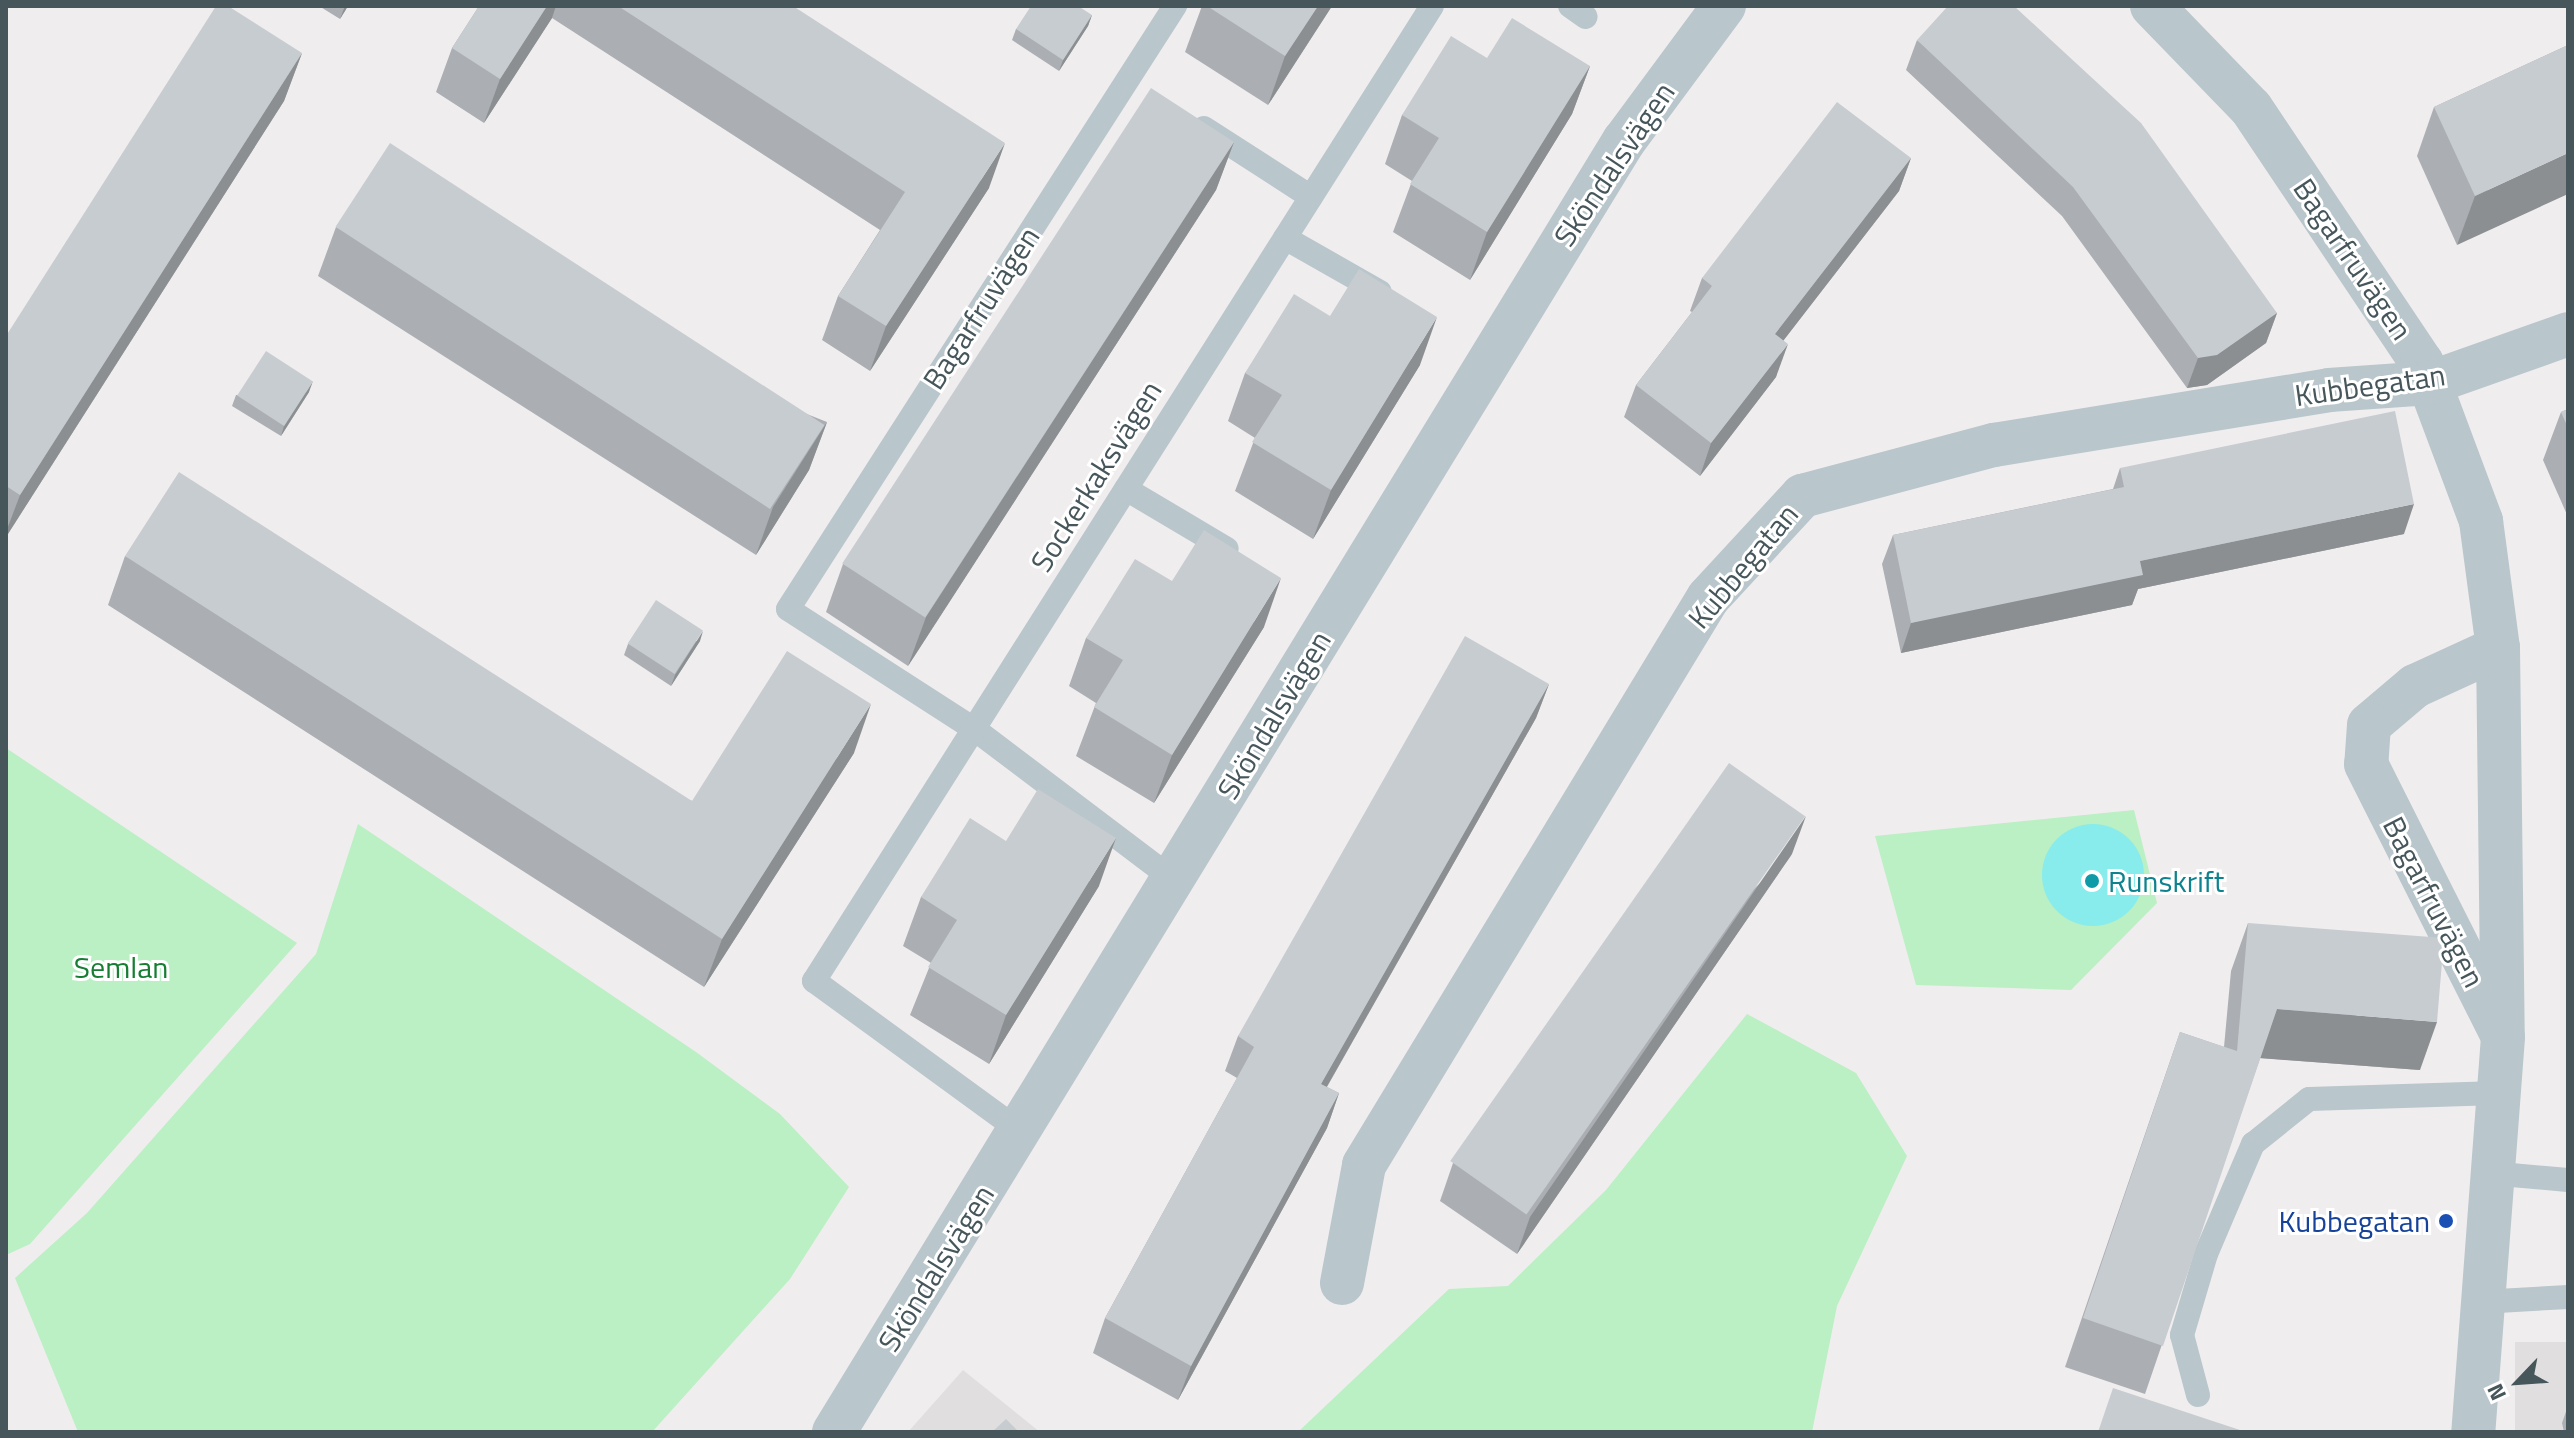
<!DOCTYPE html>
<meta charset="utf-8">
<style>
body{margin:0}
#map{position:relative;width:2574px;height:1438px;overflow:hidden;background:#f0edee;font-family:"Titillium Web",sans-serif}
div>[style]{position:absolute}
.education>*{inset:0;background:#e1dee0;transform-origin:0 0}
.green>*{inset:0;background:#bbefc4}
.water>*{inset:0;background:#87eceb}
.round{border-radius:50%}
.service>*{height:24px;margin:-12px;padding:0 12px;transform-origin:12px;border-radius:12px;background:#b9c6cb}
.minor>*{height:44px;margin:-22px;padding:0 22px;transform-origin:22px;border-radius:22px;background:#b9c6cb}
.wall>*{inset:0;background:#abafb3}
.shaded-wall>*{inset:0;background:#8b8f92}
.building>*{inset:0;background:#c7ccd0;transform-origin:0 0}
.dots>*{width:22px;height:22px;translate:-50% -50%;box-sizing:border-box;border:4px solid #fff;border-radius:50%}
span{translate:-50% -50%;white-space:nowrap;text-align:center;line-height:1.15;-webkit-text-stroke:6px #fff;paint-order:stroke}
.street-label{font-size:30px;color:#46565b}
.culture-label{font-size:30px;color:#0d838f}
.left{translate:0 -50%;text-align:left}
.park-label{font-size:30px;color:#167d33}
.transit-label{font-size:30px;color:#164399}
.right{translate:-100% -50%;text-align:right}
.frame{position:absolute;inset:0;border:8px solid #46565b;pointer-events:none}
.north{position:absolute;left:2478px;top:1342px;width:80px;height:80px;-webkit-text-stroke:6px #fff;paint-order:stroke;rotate:245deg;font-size:22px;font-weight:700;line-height:32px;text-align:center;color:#46565b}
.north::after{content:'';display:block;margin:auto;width:28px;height:36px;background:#46565b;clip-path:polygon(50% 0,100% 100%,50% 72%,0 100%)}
</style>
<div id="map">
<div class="education">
<i style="left:2568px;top:1342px;width:90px;height:53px;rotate:90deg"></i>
<i style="clip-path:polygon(963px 1370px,1040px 1432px,908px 1432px)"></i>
</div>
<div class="green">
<i style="clip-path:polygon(6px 748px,297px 943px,30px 1244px,6px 1255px)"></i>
<i style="clip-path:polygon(2134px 810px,2157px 903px,2071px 990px,1916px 985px,1875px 836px)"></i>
<i style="clip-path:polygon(358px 824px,696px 1052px,780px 1114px,849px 1187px,790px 1279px,652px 1432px,78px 1432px,15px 1278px,87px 1213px,316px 954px)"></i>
<i style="clip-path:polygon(1747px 1014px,1856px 1073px,1907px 1156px,1837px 1306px,1812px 1432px,1298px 1432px,1449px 1289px,1508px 1286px,1606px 1190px)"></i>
</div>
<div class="water">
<i class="round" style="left:2042px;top:824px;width:102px;height:102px"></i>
</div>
<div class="service">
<i style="left:1570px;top:6px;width:19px;rotate:35deg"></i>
<i style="left:1204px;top:128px;width:127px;rotate:32.8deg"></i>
<i style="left:1285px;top:238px;width:109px;rotate:29.6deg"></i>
<i style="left:1126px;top:489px;width:117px;rotate:30.7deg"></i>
<i style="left:1174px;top:880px;width:251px;rotate:-142.9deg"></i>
<i style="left:974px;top:729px;width:221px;rotate:-147.2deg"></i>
<i style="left:788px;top:609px;width:717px;rotate:-57.31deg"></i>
<i style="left:1020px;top:1131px;width:255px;rotate:-143.9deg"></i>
<i style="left:814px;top:981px;width:1154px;rotate:-57.63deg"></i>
<i style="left:2489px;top:1173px;width:79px;rotate:5.1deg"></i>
<i style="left:2480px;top:1302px;width:88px;rotate:-3.3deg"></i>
<i style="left:2198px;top:1395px;width:62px;rotate:-104.9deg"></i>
<i style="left:2182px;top:1335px;width:84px;rotate:-73.5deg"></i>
<i style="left:2206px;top:1254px;width:120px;rotate:-66.9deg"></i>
<i style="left:2253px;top:1144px;width:72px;rotate:-38.8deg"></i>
<i style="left:2309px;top:1099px;width:189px;rotate:-1.8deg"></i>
</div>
<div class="minor">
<i style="left:2152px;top:6px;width:142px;rotate:45.9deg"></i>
<i style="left:2251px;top:108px;width:307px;rotate:56.2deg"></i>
<i style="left:2422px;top:363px;width:169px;rotate:69.5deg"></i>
<i style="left:2481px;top:521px;width:128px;rotate:82.4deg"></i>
<i style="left:2498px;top:648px;width:389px;rotate:89.3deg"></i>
<i style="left:2503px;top:1037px;width:396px;rotate:94.3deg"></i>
<i style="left:2498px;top:648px;width:91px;rotate:155.4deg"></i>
<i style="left:2415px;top:686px;width:60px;rotate:139.7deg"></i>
<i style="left:2369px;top:725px;width:39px;rotate:94deg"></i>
<i style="left:2366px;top:764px;width:299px;rotate:63.3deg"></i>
<i style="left:1342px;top:1283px;width:120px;rotate:-79.4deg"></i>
<i style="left:1364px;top:1165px;width:663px;rotate:-58.75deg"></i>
<i style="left:1708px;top:598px;width:139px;rotate:-47.3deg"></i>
<i style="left:1802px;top:496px;width:199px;rotate:-14.9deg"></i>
<i style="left:1994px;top:445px;width:339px;rotate:-9.3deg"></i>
<i style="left:2329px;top:390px;width:101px;rotate:-4deg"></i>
<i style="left:2430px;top:383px;width:146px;rotate:-19.5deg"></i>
<i style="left:834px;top:1432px;width:1514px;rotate:-58.54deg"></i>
<i style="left:1624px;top:141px;width:168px;rotate:-53.5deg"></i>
</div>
<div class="wall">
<i style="clip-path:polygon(319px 6px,348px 6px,340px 19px)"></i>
<i style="clip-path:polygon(479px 6px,793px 6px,989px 188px,870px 371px,822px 340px,838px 296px,880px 230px,552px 18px,484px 123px,436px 92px,452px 48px)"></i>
<i style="clip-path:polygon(1202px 6px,1332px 6px,1268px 105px,1185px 52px)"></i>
<i style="clip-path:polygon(1092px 15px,1088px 26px,1059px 71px,1012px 40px,1016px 29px)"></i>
<i style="clip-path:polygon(1917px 40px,2277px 313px,2266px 343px,2207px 385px,2187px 388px,2062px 216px,1906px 70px)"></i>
<i style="clip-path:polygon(2568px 45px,2457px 245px,2417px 156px,2434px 107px)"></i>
<i style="clip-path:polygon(302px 53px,284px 101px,6px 537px,6px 336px)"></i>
<i style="clip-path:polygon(1487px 58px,1590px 66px,1572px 114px,1470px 280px,1393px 232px,1412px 181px,1385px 164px,1402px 115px)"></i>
<i style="clip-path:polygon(1234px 142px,1216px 190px,908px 666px,826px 612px,843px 564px)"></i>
<i style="clip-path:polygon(1911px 158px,1899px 191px,1783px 341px,1776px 377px,1700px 476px,1624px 417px,1636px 385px,1692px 312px,1690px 311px,1702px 278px)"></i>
<i style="clip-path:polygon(336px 227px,827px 422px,809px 470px,756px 555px,318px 276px)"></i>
<i style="clip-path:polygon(1330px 316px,1420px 365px,1313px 539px,1235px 491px,1255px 438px,1228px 421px,1245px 373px)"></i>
<i style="clip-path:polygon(309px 392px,281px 436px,232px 406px,236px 395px)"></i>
<i style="clip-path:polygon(2568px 409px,2568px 517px,2543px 460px,2561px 412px)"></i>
<i style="clip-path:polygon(2120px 468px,2404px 534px,2138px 589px,2132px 605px,1901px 653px,1882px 564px,1893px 535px,2113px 489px)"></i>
<i style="clip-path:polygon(125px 556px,692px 801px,854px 753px,704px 987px,108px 605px)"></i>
<i style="clip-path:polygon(1172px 581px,1264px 627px,1154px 803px,1076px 756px,1096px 703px,1069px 686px,1086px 638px)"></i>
<i style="clip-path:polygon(700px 641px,671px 686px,624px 655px,628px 644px)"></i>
<i style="clip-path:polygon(1549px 684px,1536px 718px,1327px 1087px,1339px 1093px,1327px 1128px,1178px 1400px,1093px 1353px,1105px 1318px,1237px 1078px,1225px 1071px,1238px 1036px)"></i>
<i style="clip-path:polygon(1006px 841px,1099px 886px,989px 1064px,910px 1015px,931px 963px,903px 946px,921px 897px)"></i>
<i style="clip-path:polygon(1792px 854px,1517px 1254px,1440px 1201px,1453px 1163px)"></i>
<i style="clip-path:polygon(2248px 923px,2420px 1070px,2260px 1058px,2145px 1394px,2065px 1367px,2180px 1032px,2224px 1047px,2231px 971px)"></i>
<i style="clip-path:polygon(2568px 1406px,2568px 1432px,2564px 1432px,2562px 1423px)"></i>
</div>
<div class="shaded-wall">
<i style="clip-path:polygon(345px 6px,348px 6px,340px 19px)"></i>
<i style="clip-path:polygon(547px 6px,556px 6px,552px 18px,484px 123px,500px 79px)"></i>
<i style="clip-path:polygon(1318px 6px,1332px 6px,1268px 105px,1285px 56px)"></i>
<i style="clip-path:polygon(1092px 15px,1088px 26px,1059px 71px,1063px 60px)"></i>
<i style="clip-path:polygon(302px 53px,284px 101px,6px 537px,6px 532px,20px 495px)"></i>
<i style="clip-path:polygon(1590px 66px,1572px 114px,1470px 280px,1487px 232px)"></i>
<i style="clip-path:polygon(1234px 142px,1216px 190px,908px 666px,926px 617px)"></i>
<i style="clip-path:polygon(1005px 143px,989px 188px,870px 371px,886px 326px)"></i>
<i style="clip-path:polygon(2568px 153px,2568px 194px,2457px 245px,2475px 196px)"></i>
<i style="clip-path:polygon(1911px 158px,1899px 191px,1763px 367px,1775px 334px)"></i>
<i style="clip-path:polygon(2277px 313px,2266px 343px,2207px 385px,2187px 388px,2198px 358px)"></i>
<i style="clip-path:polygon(1437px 317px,1420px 365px,1313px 539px,1331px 490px)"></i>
<i style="clip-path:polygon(1788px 344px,1776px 377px,1700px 476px,1711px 443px)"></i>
<i style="clip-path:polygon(313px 381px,309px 392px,281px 436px,284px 426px)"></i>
<i style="clip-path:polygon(827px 422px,809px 470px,756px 555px,773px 507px)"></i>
<i style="clip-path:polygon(2414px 504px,2404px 534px,2138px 589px,2132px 605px,1901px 653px,1911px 623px,2140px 561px)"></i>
<i style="clip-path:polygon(1281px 578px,1264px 627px,1154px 803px,1172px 755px)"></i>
<i style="clip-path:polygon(703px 631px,700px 641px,671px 686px,675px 675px)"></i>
<i style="clip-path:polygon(1549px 684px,1536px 718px,1309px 1118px,1321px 1084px)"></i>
<i style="clip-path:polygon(871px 704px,854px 753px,704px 987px,722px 939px)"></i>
<i style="clip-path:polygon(1806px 816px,1792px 854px,1517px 1254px,1530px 1217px)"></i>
<i style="clip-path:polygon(1116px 838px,1099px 886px,989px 1064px,1006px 1015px)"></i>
<i style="clip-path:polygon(2277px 1009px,2437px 1022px,2420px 1070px,2259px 1058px)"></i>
<i style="clip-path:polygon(1339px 1093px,1327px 1128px,1178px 1400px,1191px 1366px)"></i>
</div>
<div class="building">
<i style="clip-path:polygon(216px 6px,228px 6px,302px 53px,20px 495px,6px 486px,6px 336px)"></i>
<i style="clip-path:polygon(479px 6px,547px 6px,500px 79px,452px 48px)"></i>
<i style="clip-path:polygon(618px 6px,793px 6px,1005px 143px,886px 326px,838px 296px,905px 192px)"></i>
<i style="clip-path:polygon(1031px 6px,1078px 6px,1092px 15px,1063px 60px,1016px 29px)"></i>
<i style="clip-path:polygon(1207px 6px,1318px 6px,1285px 56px)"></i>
<i style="clip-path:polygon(1948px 6px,2014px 6px,2141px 123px,2277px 313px,2217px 355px,2198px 358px,2073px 187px,1917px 40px)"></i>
<i style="clip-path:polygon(1512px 18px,1590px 66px,1487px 232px,1410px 184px,1439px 138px,1402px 115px,1451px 36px,1487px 58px)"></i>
<i style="clip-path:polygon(2568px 45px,2568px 153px,2475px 196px,2434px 107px)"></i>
<i style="left:1151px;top:88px;width:99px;height:567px;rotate:33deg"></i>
<i style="clip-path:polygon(1837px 102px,1911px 158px,1775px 334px,1788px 344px,1711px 443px,1636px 385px,1712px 286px,1702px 278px)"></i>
<i style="left:390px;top:143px;width:518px;height:100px;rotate:33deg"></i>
<i style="clip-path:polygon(1359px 269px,1437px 317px,1331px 490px,1252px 442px,1282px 395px,1245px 373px,1294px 294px,1330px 316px)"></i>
<i style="left:266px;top:351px;width:56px;height:53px;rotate:33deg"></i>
<i style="clip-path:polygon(2568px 409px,2568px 428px,2561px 412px)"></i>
<i style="clip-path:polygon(2395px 411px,2414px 504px,2140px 561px,2143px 575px,1911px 623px,1893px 535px,2124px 487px,2120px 468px)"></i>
<i style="clip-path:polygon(179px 472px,692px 801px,787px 651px,871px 704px,722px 939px,125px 556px)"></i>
<i style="clip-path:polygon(1204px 530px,1281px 578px,1172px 755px,1094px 707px,1123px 660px,1086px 638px,1135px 559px,1172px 581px)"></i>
<i style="left:656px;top:600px;width:56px;height:52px;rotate:33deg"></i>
<i style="clip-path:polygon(1465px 636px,1549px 684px,1321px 1084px,1339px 1093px,1191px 1366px,1105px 1318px,1254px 1047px,1238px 1036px)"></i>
<i style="left:1729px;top:763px;width:93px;height:486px;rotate:35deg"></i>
<i style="clip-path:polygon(1038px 789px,1116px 838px,1006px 1015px,928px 967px,957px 920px,921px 897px,970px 818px,1006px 841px)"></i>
<i style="clip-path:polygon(2248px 923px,2444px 938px,2437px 1022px,2277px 1009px,2163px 1346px,2083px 1318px,2180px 1032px,2237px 1051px)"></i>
<i style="clip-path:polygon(2113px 1388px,2246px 1432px,2098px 1432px)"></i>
<i style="clip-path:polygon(1006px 1419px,1019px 1432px,992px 1432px)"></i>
</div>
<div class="dots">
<i style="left:2092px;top:881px;background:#0f9aa8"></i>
<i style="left:2446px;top:1221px;background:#1a4fb4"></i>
</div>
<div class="street-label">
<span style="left:1614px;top:164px;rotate:-56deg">Sköndalsvägen</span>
<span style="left:2353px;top:259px;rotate:56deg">Bagarfruvägen</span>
<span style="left:981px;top:308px;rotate:-57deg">Bagarfruvägen</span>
<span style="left:2370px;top:385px;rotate:-8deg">Kubbegatan</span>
<span style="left:1096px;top:476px;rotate:-58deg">Sockerkaksvägen</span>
<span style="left:1743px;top:566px;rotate:-50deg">Kubbegatan</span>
<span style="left:1274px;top:715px;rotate:-59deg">Sköndalsvägen</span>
<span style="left:2434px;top:902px;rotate:63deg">Bagarfruvägen</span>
<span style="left:936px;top:1268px;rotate:-58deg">Sköndalsvägen</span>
</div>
<div class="culture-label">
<span class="left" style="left:2108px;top:881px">Runskrift</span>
</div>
<div class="park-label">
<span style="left:121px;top:967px">Semlan</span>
</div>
<div class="transit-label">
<span class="right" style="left:2430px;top:1221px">Kubbegatan</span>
</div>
<div class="frame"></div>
<div class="north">N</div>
</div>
